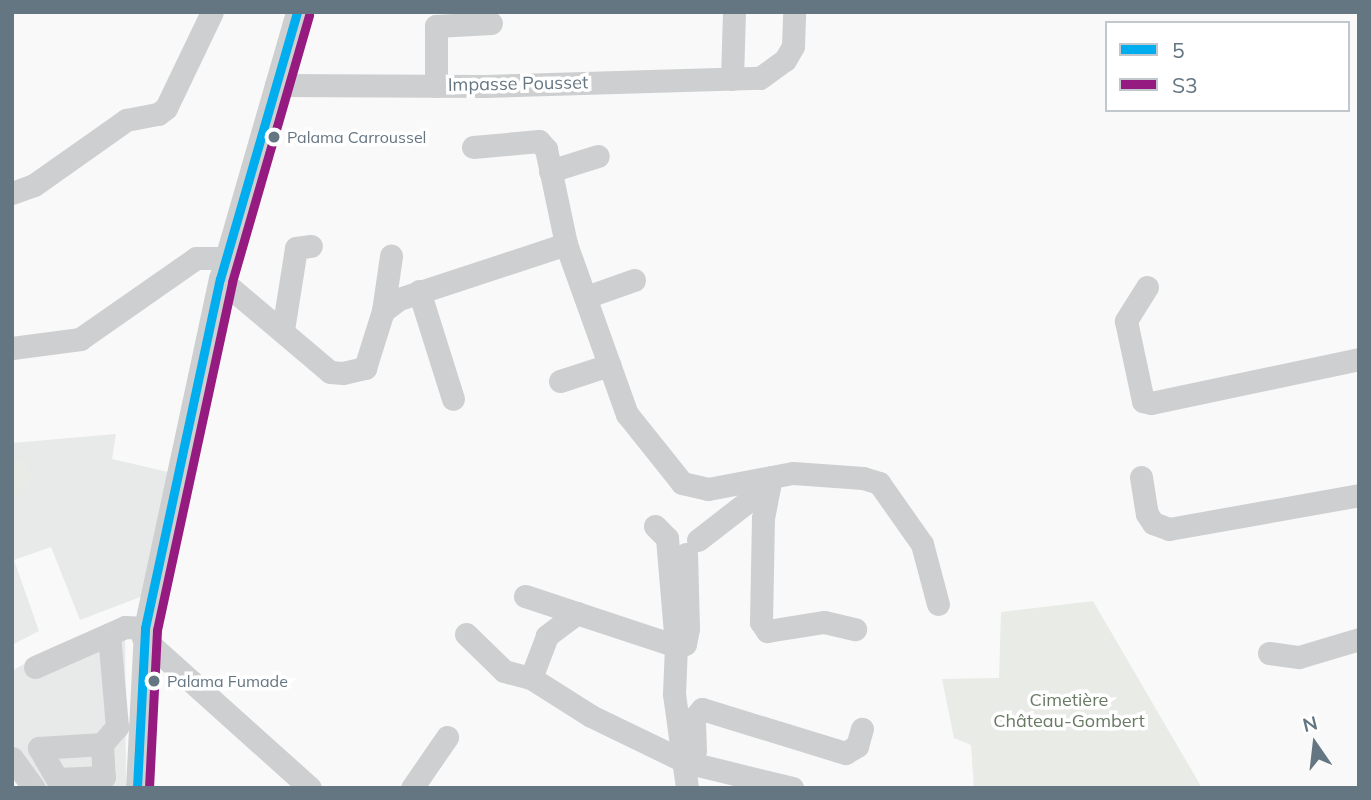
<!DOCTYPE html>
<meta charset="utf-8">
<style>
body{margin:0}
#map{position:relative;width:1371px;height:800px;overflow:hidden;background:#f9f9f9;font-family:Mulish,sans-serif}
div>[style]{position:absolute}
.built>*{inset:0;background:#e8e9e9}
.green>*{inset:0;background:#e8ebe6}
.minor>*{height:23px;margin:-11.5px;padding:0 11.5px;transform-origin:11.5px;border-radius:11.5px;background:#cecfd0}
.bus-1>*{height:9px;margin:-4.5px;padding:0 4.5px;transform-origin:4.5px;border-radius:4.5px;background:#00adee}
.bus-2>*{height:9px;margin:-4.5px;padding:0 4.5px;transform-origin:4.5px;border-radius:4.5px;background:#951b81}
.dots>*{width:19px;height:19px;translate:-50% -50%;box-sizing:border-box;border:4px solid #fff;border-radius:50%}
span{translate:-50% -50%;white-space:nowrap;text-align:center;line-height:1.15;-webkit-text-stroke:7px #fff;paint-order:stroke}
.bus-label{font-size:16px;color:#657683}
.left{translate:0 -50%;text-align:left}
.street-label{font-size:18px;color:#657683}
.park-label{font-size:18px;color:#687a64}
.frame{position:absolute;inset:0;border:14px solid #657683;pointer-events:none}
.legend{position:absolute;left:1105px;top:21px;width:245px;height:91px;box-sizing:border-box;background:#fff;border:2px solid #c1c8cd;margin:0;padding:9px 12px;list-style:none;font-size:21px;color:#657683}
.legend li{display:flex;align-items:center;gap:14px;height:35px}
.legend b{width:35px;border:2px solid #c1c8cd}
.north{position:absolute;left:1280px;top:709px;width:70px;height:70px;-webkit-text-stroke:5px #fff;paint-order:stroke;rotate:346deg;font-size:19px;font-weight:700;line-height:28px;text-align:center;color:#657683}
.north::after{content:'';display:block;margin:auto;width:24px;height:32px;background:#657683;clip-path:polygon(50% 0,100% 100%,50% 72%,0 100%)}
</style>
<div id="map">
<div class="built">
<i style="clip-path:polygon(116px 434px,112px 459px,168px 472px,143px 596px,80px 620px,51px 547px,14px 560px,39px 631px,12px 645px,12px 443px)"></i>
<i style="clip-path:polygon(125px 619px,126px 788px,41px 788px,12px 749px,12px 671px,53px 647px)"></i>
</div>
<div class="green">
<i style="clip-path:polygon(20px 459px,33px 479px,12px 498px,12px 464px)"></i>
<i style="clip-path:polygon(1093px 601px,1202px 788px,974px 788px,971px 745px,954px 738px,942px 679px,999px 678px,1001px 612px)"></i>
</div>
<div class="minor">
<i style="left:732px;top:79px;width:67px;rotate:-88.3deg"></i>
<i style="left:276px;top:85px;width:209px;rotate:0.3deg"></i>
<i style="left:485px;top:86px;width:275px;rotate:-1.7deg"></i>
<i style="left:760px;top:78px;width:31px;rotate:-36deg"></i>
<i style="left:785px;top:60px;width:16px;rotate:-60deg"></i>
<i style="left:793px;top:46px;width:34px;rotate:-88deg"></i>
<i style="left:436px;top:86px;width:60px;rotate:-90deg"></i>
<i style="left:436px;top:26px;width:55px;rotate:-3.1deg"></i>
<i style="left:473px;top:147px;width:66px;rotate:-5.2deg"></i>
<i style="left:539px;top:141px;width:11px;rotate:49deg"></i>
<i style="left:546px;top:149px;width:97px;rotate:78.1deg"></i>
<i style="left:550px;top:171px;width:50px;rotate:-17.4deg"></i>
<i style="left:12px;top:193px;width:23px;rotate:-20deg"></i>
<i style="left:34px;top:185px;width:113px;rotate:-35.2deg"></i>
<i style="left:126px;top:120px;width:33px;rotate:-11deg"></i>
<i style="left:158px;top:114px;width:10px;rotate:-37deg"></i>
<i style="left:166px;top:108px;width:106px;rotate:-64.4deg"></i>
<i style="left:220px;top:279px;width:144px;rotate:40.2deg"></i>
<i style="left:330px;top:372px;width:13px;rotate:4deg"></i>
<i style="left:343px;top:373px;width:23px;rotate:-13deg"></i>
<i style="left:365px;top:368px;width:60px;rotate:-72.5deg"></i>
<i style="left:383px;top:311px;width:20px;rotate:-37deg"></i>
<i style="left:399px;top:299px;width:176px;rotate:-18.2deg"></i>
<i style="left:566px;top:244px;width:181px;rotate:70.3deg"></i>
<i style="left:627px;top:414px;width:88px;rotate:51.4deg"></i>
<i style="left:682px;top:483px;width:27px;rotate:13deg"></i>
<i style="left:708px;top:489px;width:86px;rotate:-10.7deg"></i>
<i style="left:793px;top:473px;width:70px;rotate:4.1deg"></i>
<i style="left:863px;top:478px;width:17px;rotate:17deg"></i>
<i style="left:879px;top:483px;width:75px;rotate:54.8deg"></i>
<i style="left:922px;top:544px;width:62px;rotate:75.1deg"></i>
<i style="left:1147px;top:287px;width:40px;rotate:122deg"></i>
<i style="left:1126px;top:321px;width:82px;rotate:78deg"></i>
<i style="left:1143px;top:401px;width:8px;rotate:14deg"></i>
<i style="left:1151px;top:403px;width:213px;rotate:-11.9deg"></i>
<i style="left:419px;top:291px;width:113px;rotate:72.5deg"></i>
<i style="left:586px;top:297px;width:51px;rotate:-19.5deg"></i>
<i style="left:383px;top:311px;width:56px;rotate:-81.7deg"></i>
<i style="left:283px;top:330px;width:83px;rotate:-81deg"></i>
<i style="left:296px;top:248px;width:15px;rotate:-8deg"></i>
<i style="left:12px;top:348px;width:69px;rotate:-7.5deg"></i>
<i style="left:80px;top:339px;width:141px;rotate:-34.9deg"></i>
<i style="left:196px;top:258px;width:30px"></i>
<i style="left:560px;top:381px;width:52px;rotate:-18.1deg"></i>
<i style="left:771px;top:477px;width:42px;rotate:101deg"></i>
<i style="left:763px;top:518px;width:104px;rotate:91.1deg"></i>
<i style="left:761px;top:622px;width:11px;rotate:56deg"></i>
<i style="left:767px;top:631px;width:58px;rotate:-9deg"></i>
<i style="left:824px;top:622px;width:32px;rotate:13deg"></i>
<i style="left:1141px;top:477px;width:37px;rotate:81deg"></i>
<i style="left:1147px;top:514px;width:11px;rotate:56deg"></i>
<i style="left:1153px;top:523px;width:17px;rotate:21deg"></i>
<i style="left:1169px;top:529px;width:193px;rotate:-10.1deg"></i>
<i style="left:655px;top:526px;width:17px;rotate:45deg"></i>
<i style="left:667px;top:538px;width:108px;rotate:85.2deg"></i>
<i style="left:676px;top:646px;width:9px;rotate:-13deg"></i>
<i style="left:685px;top:644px;width:16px;rotate:-79deg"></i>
<i style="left:688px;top:628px;width:74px;rotate:-91.5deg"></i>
<i style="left:698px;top:540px;width:90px;rotate:-37.8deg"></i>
<i style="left:525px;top:596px;width:159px;rotate:18.3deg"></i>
<i style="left:676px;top:646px;width:48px;rotate:92.4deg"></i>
<i style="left:674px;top:694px;width:95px;rotate:82.1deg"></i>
<i style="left:577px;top:613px;width:38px;rotate:143deg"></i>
<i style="left:547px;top:636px;width:45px;rotate:110.9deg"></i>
<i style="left:531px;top:678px;width:71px;rotate:32.3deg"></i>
<i style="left:591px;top:716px;width:103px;rotate:25.8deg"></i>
<i style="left:466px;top:634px;width:53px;rotate:44.2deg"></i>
<i style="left:504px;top:671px;width:28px;rotate:15deg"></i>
<i style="left:143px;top:638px;width:224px;rotate:41.9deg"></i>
<i style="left:1269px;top:653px;width:30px;rotate:8deg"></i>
<i style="left:1299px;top:657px;width:63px;rotate:-16.7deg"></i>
<i style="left:35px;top:667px;width:98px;rotate:-24deg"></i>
<i style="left:125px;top:627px;width:20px;rotate:3deg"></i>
<i style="left:102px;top:744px;width:33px;rotate:87deg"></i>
<i style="left:104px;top:777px;width:47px;rotate:177.6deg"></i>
<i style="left:57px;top:779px;width:36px;rotate:-120deg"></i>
<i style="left:39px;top:748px;width:63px;rotate:-3.6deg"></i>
<i style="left:102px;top:744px;width:23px;rotate:-49deg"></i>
<i style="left:117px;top:727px;width:93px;rotate:-94.9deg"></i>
<i style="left:695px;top:751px;width:33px;rotate:-92deg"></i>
<i style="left:694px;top:718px;width:12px;rotate:-48deg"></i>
<i style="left:702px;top:709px;width:150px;rotate:17.1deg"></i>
<i style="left:845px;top:753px;width:14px;rotate:-30deg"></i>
<i style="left:857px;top:746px;width:18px;rotate:-74deg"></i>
<i style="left:12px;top:758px;width:37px;rotate:54deg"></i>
<i style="left:698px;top:765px;width:97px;rotate:13.7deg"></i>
<i style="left:137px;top:788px;width:160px;rotate:-87.1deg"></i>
<i style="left:145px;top:628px;width:357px;rotate:-77.9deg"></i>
<i style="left:220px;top:279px;width:278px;rotate:-73.9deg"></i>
<i style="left:412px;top:788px;width:62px;rotate:-55.5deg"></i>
</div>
<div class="bus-1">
<i style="left:137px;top:788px;width:160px;rotate:-87.1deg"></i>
<i style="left:145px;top:628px;width:357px;rotate:-77.9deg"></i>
<i style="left:220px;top:279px;width:278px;rotate:-73.9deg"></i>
</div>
<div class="bus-2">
<i style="left:149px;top:788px;width:158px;rotate:-87.1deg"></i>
<i style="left:157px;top:630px;width:356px;rotate:-77.8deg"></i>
<i style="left:232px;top:282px;width:278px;rotate:-73.9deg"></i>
</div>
<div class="dots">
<i style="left:274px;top:137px;background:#657683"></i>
<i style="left:154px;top:681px;background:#657683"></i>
</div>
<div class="bus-label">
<span class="left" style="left:287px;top:137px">Palama Carroussel</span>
<span class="left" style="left:167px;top:681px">Palama Fumade</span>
</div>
<div class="street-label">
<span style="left:518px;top:84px;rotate:-1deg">Impasse Pousset</span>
</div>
<div class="park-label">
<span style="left:1069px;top:711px">Cimetière<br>Château-Gombert</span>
</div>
<div class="frame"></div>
<ul class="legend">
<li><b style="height:9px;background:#00adee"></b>5</li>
<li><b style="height:9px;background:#951b81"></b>S3</li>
</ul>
<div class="north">N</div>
</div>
